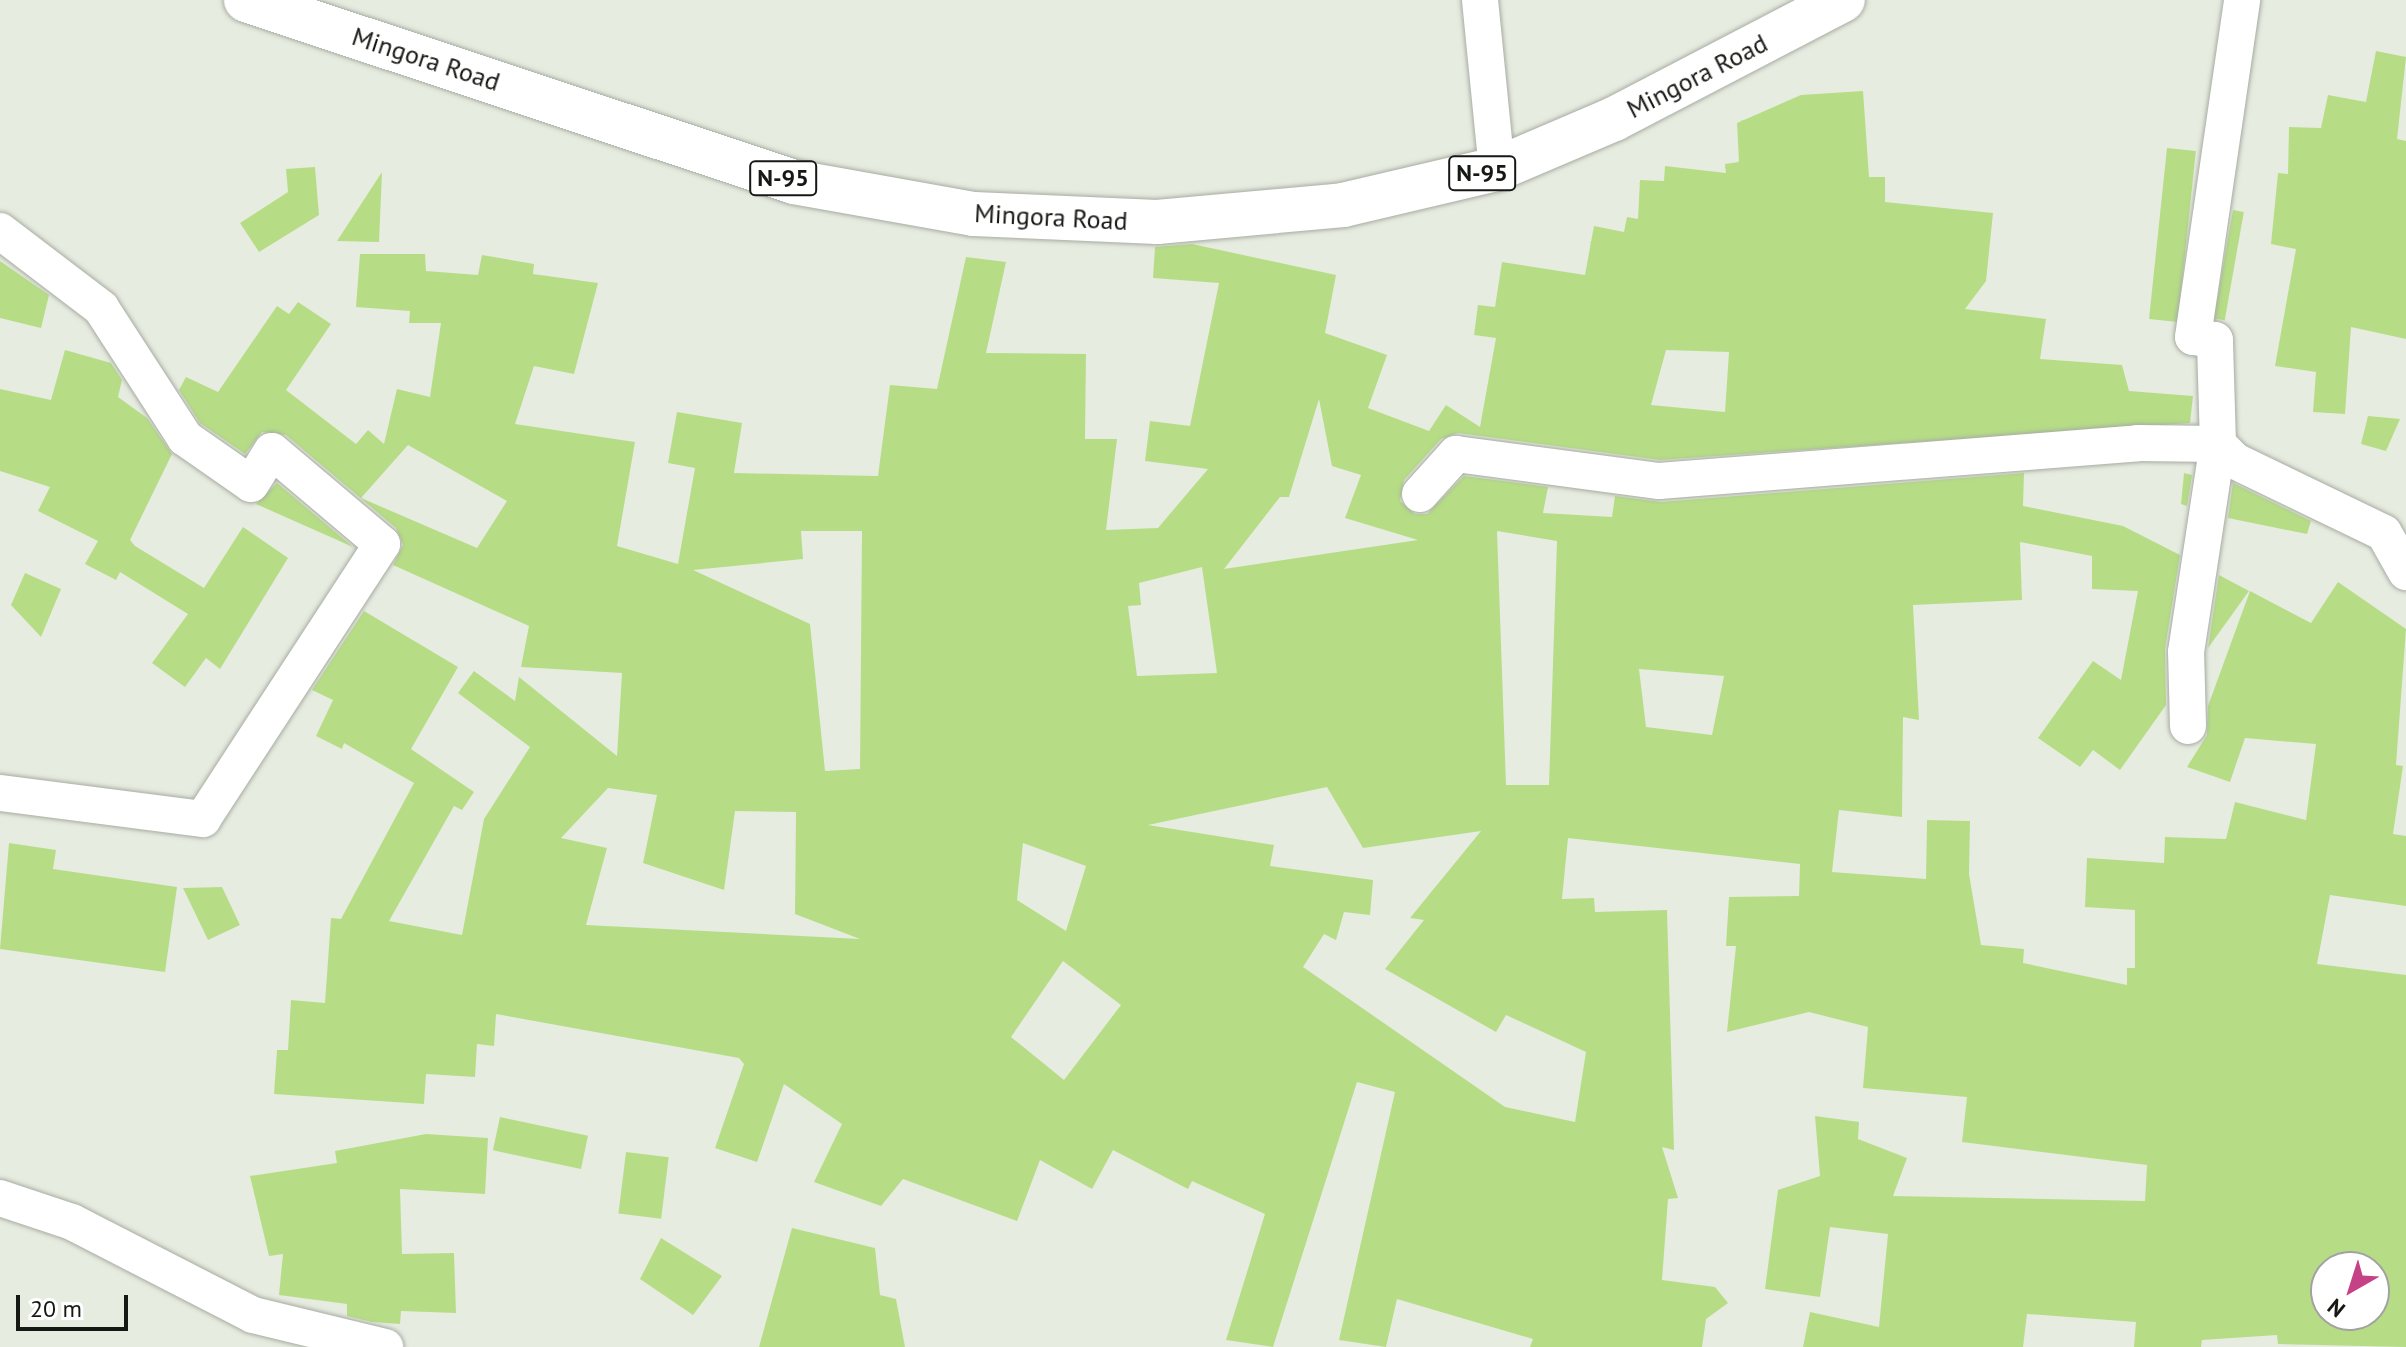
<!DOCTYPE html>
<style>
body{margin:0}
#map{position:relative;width:2406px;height:1347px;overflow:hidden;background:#e7ece1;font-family:"PT Sans",sans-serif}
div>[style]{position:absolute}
.building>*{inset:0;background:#b6dd86;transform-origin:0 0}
.roads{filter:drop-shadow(0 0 2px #a7aca1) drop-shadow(0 0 2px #a7aca1)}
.minor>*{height:36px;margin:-18px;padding:0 18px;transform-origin:18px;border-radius:18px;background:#fff}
.trunk>*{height:44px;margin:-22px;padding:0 22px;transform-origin:22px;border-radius:22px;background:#fff}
span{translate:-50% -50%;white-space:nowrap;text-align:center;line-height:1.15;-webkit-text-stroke:8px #fff;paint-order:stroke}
.shield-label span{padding:2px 6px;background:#fff;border:2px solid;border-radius:6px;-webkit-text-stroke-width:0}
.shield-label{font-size:24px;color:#161814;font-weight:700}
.street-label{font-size:26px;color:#161814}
.north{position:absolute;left:2310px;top:1251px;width:80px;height:80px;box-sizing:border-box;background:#fff;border:2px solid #a2a3a1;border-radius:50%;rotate:219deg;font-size:22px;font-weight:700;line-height:32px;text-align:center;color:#161814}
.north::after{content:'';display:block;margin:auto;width:28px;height:36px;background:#c64286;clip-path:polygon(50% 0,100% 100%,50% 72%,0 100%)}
.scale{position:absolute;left:16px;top:1295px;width:112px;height:36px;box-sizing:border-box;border:4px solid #161814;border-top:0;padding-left:10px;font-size:24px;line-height:28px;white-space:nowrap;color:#161814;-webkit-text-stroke:6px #fff;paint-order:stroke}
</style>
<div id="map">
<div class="building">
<i style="clip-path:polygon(2376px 51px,2406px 57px,2397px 139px,2406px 141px,2406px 339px,2351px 327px,2345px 414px,2313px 412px,2316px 372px,2275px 366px,2296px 249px,2271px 244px,2278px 173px,2288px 174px,2289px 127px,2321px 128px,2328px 95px,2366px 102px)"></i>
<i style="clip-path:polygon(evenodd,1863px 91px,1869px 177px,1885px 177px,1885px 202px,1993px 213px,1986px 281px,1965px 309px,2046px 319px,2040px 359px,2122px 365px,2129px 391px,2193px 396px,2190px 423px,1660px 460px,1458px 433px,1441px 439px,1404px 480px,1400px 501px,1415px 514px,1427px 514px,1464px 476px,1548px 487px,1543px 513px,1612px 517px,1615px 496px,1661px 502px,2024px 473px,2023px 506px,2123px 526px,2180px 555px,2165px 649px,2166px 705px,2120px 770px,2093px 750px,2080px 767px,2038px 738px,2093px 661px,2121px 680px,2138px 591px,2092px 589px,2092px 556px,2020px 542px,2022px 600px,1913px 605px,1919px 720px,1903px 717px,1902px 817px,1839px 810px,1832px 872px,1926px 879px,1927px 820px,1970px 821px,1969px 874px,1981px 945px,2024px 949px,2023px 963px,2127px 985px,2127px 968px,2135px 968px,2135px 910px,2085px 907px,2087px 858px,2164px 863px,2165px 837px,2226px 839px,2235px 802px,2306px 820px,2316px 744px,2245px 738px,2230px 782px,2187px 767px,2207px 735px,2208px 706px,2250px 591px,2311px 623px,2338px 582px,2406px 629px,2396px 765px,2403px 766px,2393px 834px,2406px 836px,2406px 906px,2330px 895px,2317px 964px,2406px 975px,2406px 1347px,2278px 1344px,2277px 1335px,2202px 1340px,2201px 1347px,2134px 1347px,2136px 1322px,2027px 1314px,2023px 1347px,1803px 1347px,1810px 1312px,1879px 1327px,1888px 1234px,1830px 1227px,1820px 1297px,1765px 1289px,1778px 1190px,1820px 1176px,1815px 1116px,1859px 1122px,1858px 1139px,1907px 1158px,1893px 1196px,2145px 1201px,2147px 1165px,1962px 1142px,1967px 1097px,1863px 1088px,1868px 1027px,1809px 1012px,1727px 1032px,1736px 946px,1726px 946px,1729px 897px,1799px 896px,1800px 864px,1568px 838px,1562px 899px,1594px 898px,1595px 912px,1667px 910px,1674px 1150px,1662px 1147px,1678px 1198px,1668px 1199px,1662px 1280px,1715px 1287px,1728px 1303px,1706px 1319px,1702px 1347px,1530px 1347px,1533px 1339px,1397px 1299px,1386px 1347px,1339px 1340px,1395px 1092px,1357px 1082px,1273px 1347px,1226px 1340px,1265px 1214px,1192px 1181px,1188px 1189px,1113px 1150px,1092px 1189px,1040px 1160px,1017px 1221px,903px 1179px,881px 1206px,814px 1182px,842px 1124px,784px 1084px,757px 1162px,715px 1148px,744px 1064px,739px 1058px,496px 1014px,494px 1046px,477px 1044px,475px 1077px,426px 1074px,424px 1104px,274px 1094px,277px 1050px,288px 1050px,291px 1000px,325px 1003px,331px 918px,341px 919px,414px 783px,344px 743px,342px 749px,316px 736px,333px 700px,312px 690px,364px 611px,458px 667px,411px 749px,474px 792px,462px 810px,454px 806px,389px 921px,462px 935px,484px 819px,530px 747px,458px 693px,474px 671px,515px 701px,519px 677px,617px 756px,622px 673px,521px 667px,529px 626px,393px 565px,403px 545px,396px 528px,286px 435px,262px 432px,245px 454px,200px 423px,179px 390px,186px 377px,218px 392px,277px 306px,289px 314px,298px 302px,331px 324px,286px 390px,356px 444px,368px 430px,384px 444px,397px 389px,430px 397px,441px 323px,409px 323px,410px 311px,356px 307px,360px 254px,425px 254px,426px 271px,478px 275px,482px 255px,534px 264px,533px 274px,598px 283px,574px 374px,534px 366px,515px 424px,635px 442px,617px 546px,678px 564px,695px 468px,668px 463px,677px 412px,742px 423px,734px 473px,878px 476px,890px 385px,937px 389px,966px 257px,1006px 262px,986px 353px,1086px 354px,1085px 439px,1117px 439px,1106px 530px,1158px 528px,1208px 469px,1145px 461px,1150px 421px,1190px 426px,1219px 283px,1153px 278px,1155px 247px,1192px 244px,1336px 275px,1325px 333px,1387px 355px,1368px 408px,1429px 431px,1446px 405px,1480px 427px,1496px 338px,1474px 335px,1478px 305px,1495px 307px,1502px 262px,1585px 275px,1594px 226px,1624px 232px,1627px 217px,1638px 219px,1640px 180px,1664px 181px,1665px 166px,1726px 173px,1725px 164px,1739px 162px,1737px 123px,1801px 95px,1863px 91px,1666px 350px,1729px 352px,1725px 412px,1651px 405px,1666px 350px,1863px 91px,1319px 399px,1332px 466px,1361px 475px,1345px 518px,1418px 540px,1224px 569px,1280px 497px,1289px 497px,1319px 399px,1863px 91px,408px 445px,507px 501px,477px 548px,361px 498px,408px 445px,1863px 91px,801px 531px,862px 531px,860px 769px,825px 771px,810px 624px,693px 570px,803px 559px,801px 531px,1863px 91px,1497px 531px,1557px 541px,1549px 785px,1506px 785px,1497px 531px,1863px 91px,1202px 567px,1217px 673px,1137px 676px,1128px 606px,1141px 605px,1139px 583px,1202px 567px,1863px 91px,1639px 669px,1724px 676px,1712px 735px,1646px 727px,1639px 669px,1863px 91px,1327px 787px,1363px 848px,1481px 831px,1410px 918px,1424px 920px,1385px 969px,1496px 1032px,1506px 1015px,1586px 1052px,1575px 1122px,1505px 1107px,1303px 967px,1324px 934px,1336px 940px,1344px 912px,1370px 915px,1373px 880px,1270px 866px,1274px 845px,1148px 825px,1327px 787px,1863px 91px,608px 788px,657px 795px,643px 863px,724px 890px,735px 811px,796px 812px,795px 914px,860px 939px,586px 925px,607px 848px,561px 838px,608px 788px,1863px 91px,1023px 843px,1086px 866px,1066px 931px,1017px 900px,1023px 843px,1863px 91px,1063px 961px,1121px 1005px,1064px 1080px,1011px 1037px,1063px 961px,1863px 91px,2326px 1267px,2374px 1267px,2374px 1315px,2326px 1315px,2326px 1267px)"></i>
<i style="left:2167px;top:148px;width:29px;height:172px;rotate:6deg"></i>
<i style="clip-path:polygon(315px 167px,319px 215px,259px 252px,240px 223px,288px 192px,286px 169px)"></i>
<i style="clip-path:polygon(382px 172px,379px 242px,337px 241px)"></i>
<i style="left:2233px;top:210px;width:11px;height:110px;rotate:10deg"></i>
<i style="clip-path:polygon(0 261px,49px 295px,41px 328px,0 318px)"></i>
<i style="clip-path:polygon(65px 350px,111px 363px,122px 380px,118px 397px,147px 418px,172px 454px,130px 540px,135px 546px,204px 588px,243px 527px,288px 558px,220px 669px,206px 658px,185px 687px,152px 663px,188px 614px,120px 572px,116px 580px,85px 564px,98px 541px,38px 511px,50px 487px,0 471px,0 389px,51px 400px)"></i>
<i style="clip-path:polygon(2368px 416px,2400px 419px,2386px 451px,2361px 444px)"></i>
<i style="clip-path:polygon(2184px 473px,2192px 475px,2187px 506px,2181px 504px)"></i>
<i style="clip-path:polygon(277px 483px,353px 547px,256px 504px)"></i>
<i style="clip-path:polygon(2233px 483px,2311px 521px,2307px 534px,2228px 518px)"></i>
<i style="clip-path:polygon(25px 573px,61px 589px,41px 637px,11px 605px)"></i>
<i style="clip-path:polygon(2219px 575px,2249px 591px,2208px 648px)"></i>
<i style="clip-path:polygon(9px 843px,56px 850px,53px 869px,177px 887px,165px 972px,0 949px)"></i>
<i style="clip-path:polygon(222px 887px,240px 925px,208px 940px,183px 888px)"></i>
<i style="left:500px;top:1117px;width:90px;height:34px;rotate:12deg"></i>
<i style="clip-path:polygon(426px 1134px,488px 1138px,485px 1194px,400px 1189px,402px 1254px,454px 1253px,456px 1313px,401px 1311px,400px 1324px,372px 1322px,347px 1316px,347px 1304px,279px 1295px,283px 1254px,269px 1256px,250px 1176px,337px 1163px,335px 1151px)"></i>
<i style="left:626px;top:1152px;width:43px;height:62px;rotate:7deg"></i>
<i style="clip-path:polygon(792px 1228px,875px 1248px,880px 1295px,896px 1299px,905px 1347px,759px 1347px)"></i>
<i style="clip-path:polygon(661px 1238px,722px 1276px,693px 1315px,640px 1279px)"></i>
</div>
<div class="roads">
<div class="minor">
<i style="left:1480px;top:0;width:170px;rotate:84.3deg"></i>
<i style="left:0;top:231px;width:127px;rotate:37.3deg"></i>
<i style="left:101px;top:308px;width:155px;rotate:57.1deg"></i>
<i style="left:185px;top:438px;width:80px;rotate:34.9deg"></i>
<i style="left:251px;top:484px;width:39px;rotate:-58deg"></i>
<i style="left:272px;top:451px;width:144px;rotate:40.2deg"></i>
<i style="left:382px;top:544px;width:328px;rotate:123.1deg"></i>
<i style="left:203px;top:819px;width:205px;rotate:-172.7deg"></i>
<i style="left:1420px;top:494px;width:54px;rotate:-48deg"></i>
<i style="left:1456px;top:454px;width:205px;rotate:7.6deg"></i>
<i style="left:1659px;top:481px;width:481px;rotate:-4.5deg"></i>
<i style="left:2138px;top:443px;width:80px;rotate:0.7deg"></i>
<i style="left:2218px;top:444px;width:24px;rotate:45deg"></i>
<i style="left:2235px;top:461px;width:165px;rotate:25.8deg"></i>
<i style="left:2384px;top:533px;width:45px;rotate:60.6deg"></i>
<i style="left:2188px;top:726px;width:74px;rotate:-91.5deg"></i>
<i style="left:2186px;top:652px;width:210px;rotate:-81.3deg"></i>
<i style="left:2218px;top:444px;width:104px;rotate:-91.7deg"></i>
<i style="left:2215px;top:340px;width:22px;rotate:-172deg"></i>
<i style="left:2193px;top:337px;width:341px;rotate:-81.7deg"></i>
<i style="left:0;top:1198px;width:76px;rotate:18.4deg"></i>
<i style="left:72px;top:1222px;width:203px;rotate:27.2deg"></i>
<i style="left:253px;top:1315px;width:136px;rotate:13.6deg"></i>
</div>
<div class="trunk">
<i style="left:246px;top:0;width:577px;rotate:18.37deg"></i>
<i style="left:794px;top:182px;width:183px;rotate:10.1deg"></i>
<i style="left:974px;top:214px;width:183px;rotate:2.5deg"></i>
<i style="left:1157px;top:222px;width:187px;rotate:-5.2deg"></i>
<i style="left:1343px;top:205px;width:158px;rotate:-13.2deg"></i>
<i style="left:1497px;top:169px;width:127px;rotate:-23.1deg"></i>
<i style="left:1614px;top:119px;width:258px;rotate:-27.5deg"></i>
</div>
</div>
<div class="shield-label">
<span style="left:1482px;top:173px">N-95</span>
<span style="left:783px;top:178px">N-95</span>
</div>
<div class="street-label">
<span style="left:426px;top:59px;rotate:18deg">Mingora Road</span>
<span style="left:1697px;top:76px;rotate:-27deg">Mingora Road</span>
<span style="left:1051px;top:217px;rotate:3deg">Mingora Road</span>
</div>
<div class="north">N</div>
<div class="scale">20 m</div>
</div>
